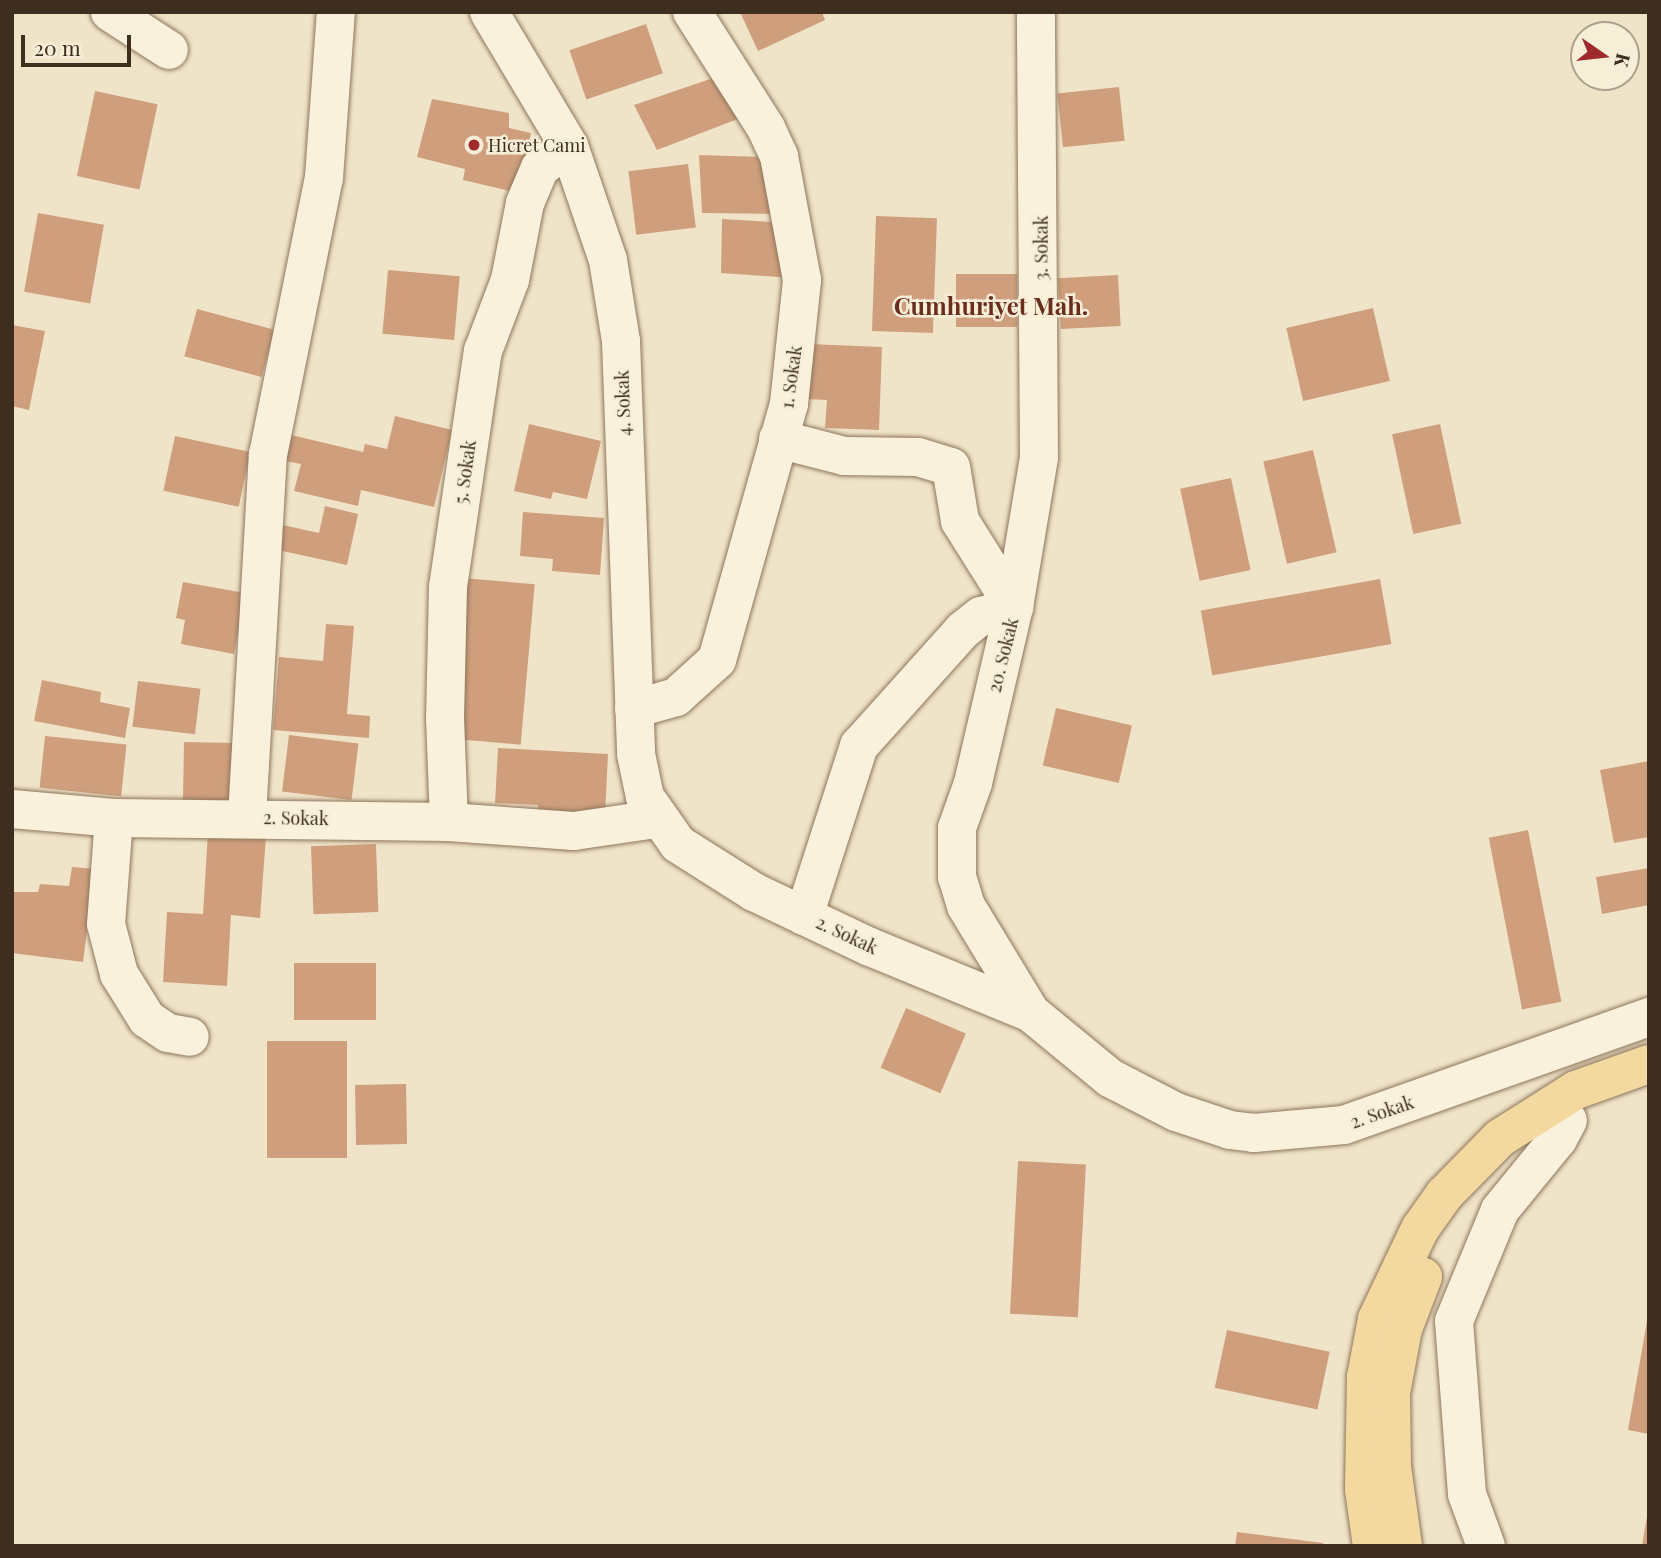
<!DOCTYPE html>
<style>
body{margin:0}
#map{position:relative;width:1661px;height:1558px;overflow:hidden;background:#f0e4c8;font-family:"Playfair Display",serif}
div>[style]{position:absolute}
.building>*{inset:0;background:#cf9f7d;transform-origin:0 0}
.roads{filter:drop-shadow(0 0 2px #8d765c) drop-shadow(0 0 2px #8d765c)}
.minor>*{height:38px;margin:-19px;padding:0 19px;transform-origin:19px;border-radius:19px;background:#faf1dc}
.major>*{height:38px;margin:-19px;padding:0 19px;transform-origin:19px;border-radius:19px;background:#f3d9a0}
.dots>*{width:19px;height:19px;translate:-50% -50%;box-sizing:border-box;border:4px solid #f7eed8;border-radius:50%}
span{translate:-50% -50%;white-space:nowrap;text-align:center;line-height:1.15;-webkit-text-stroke:5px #f7eed8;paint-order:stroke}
.poi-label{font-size:18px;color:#3d2e20}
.left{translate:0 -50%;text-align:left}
.street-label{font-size:18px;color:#3d2e20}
.district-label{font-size:24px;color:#6b2e1e;font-weight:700}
.frame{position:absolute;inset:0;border:14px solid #3d2e20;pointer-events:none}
.north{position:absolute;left:1570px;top:21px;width:70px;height:70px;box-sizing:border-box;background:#f7eed8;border:2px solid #ada18e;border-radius:50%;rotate:104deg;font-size:19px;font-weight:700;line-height:28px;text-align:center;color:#3d2e20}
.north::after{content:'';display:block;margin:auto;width:24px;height:32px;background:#9e2a2b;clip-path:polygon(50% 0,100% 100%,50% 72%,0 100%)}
.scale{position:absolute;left:21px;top:35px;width:110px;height:32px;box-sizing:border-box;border:4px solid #3d2e20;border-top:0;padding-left:9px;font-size:21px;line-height:24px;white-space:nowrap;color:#3d2e20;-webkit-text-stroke:5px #f7eed8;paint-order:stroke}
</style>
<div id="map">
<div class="building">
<i style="clip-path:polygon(740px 12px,822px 12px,825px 20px,758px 51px)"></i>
<i style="left:646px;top:24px;width:52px;height:81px;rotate:71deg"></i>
<i style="clip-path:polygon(716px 77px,743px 117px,657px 150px,634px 105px)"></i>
<i style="left:1119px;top:87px;width:54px;height:62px;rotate:84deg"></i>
<i style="left:95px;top:91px;width:64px;height:87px;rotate:12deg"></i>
<i style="clip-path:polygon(432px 99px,509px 113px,509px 128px,531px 133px,518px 193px,463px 180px,465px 169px,417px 157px)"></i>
<i style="clip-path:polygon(699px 155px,766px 157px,773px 214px,702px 213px)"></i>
<i style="left:688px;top:164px;width:64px;height:60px;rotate:83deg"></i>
<i style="left:38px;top:213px;width:67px;height:80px;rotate:10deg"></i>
<i style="left:876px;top:216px;width:61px;height:115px;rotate:2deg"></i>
<i style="clip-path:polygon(722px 219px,787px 223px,793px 278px,721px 273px)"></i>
<i style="left:388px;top:270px;width:72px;height:64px;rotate:5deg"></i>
<i style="left:1017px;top:274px;width:53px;height:61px;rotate:90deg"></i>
<i style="left:1118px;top:275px;width:51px;height:60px;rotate:87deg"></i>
<i style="left:1373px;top:308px;width:75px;height:89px;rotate:77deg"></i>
<i style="left:197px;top:309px;width:80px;height:49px;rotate:15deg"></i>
<i style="clip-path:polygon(12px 325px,45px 331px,29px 410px,12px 406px)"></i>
<i style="clip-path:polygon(809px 344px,882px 347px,879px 430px,825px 428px,827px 400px,806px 399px)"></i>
<i style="clip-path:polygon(395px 416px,452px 430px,434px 507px,361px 490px,358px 506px,294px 491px,301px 464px,281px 460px,287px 434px,363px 452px,365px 444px,387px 449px)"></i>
<i style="clip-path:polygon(529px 424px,601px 441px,587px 499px,553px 492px,551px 499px,514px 491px)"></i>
<i style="left:1440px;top:424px;width:102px;height:49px;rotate:78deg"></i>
<i style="left:175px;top:436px;width:77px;height:56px;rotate:12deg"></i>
<i style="left:1313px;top:450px;width:105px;height:51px;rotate:77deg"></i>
<i style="left:1231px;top:478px;width:94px;height:52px;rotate:78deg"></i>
<i style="clip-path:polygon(325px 506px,358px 514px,347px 565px,264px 547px,269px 522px,319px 533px)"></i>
<i style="clip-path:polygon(523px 512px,604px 518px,600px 575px,552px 571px,553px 559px,520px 556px)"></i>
<i style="left:463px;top:578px;width:72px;height:161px;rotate:5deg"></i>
<i style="left:1380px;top:579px;width:66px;height:182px;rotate:80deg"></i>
<i style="clip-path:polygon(183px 582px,245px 593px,234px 654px,181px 644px,185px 620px,176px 618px)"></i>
<i style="clip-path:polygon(326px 624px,354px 626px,347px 714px,370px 716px,369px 738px,273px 730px,279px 657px,323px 661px)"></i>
<i style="clip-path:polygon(42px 680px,101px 692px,100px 702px,130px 708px,125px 738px,34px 721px)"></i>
<i style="left:138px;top:681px;width:63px;height:46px;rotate:7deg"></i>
<i style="left:1056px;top:708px;width:78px;height:59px;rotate:13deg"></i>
<i style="left:289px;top:735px;width:70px;height:57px;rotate:7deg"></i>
<i style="left:45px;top:736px;width:82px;height:52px;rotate:6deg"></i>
<i style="left:184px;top:742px;width:51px;height:59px;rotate:1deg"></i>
<i style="clip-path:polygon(498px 748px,608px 754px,605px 816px,538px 812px,538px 805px,495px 803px)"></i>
<i style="clip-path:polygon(1649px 761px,1649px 837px,1614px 843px,1600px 770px)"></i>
<i style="left:1528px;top:830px;width:175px;height:40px;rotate:79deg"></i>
<i style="clip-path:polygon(208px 831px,266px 836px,260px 918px,231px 915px,227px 986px,163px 982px,167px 912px,203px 914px)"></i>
<i style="left:376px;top:844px;width:68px;height:65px;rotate:88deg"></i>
<i style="clip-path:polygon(72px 867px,95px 869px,83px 962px,12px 953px,12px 892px,38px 892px,40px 884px,69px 886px)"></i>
<i style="clip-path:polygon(1649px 868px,1649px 905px,1602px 914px,1596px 877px)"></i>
<i style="left:294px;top:963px;width:82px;height:57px"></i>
<i style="left:906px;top:1008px;width:65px;height:65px;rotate:23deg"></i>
<i style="left:267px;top:1041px;width:80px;height:117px"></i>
<i style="left:406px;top:1084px;width:60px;height:51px;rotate:89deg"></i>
<i style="left:1018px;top:1161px;width:68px;height:153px;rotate:3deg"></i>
<i style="clip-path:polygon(1647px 1321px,1649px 1321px,1649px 1434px,1628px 1430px)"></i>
<i style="left:1227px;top:1330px;width:105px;height:59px;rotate:12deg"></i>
<i style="clip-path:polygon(1647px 1516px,1649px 1546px,1642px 1546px)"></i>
<i style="clip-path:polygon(1237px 1532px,1323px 1543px,1323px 1546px,1235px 1546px)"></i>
</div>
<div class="roads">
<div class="minor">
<i style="left:110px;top:12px;width:70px;rotate:32.8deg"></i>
<i style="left:489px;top:12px;width:156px;rotate:59.2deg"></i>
<i style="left:569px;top:146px;width:120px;rotate:71.1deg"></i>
<i style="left:608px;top:260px;width:82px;rotate:80.9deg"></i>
<i style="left:621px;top:341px;width:413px;rotate:87.9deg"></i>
<i style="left:636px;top:754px;width:44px;rotate:78.2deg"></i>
<i style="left:645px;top:797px;width:57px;rotate:54.9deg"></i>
<i style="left:678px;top:844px;width:90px;rotate:32.3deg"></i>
<i style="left:754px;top:892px;width:128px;rotate:25.4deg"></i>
<i style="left:870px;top:947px;width:174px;rotate:22.3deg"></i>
<i style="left:1031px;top:1013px;width:102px;rotate:39.4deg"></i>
<i style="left:1110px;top:1078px;width:74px;rotate:27.3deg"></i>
<i style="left:1176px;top:1112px;width:57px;rotate:18.4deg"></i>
<i style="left:1230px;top:1130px;width:24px;rotate:7deg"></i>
<i style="left:1254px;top:1133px;width:90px;rotate:-5.1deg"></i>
<i style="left:1344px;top:1125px;width:324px;rotate:-19.5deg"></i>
<i style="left:778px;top:439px;width:68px;rotate:14.4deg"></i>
<i style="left:844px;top:456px;width:74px;rotate:0.8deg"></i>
<i style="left:918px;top:457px;width:34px;rotate:17deg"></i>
<i style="left:951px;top:467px;width:55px;rotate:80.5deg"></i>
<i style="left:960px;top:521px;width:102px;rotate:57.9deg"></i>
<i style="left:634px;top:709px;width:44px;rotate:-15.9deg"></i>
<i style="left:676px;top:697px;width:55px;rotate:-42.1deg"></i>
<i style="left:717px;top:660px;width:266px;rotate:-74.3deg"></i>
<i style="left:789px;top:404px;width:125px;rotate:-84deg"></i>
<i style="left:802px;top:280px;width:126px;rotate:-100.5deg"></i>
<i style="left:779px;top:156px;width:31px;rotate:-115deg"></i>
<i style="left:766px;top:128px;width:138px;rotate:-122.5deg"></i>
<i style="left:12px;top:809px;width:102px;rotate:5deg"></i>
<i style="left:114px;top:818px;width:335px;rotate:0.7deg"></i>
<i style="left:449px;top:822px;width:125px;rotate:4.1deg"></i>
<i style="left:574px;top:831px;width:83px;rotate:-8.3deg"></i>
<i style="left:247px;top:817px;width:363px;rotate:-86.7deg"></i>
<i style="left:268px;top:455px;width:283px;rotate:-78.6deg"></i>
<i style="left:324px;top:178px;width:166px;rotate:-85.9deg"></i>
<i style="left:114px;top:818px;width:106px;rotate:94.3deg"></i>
<i style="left:106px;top:924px;width:52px;rotate:75.4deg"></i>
<i style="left:119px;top:974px;width:53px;rotate:58.1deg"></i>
<i style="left:147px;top:1019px;width:25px;rotate:34deg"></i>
<i style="left:168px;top:1033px;width:22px;rotate:10deg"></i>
<i style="left:449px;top:822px;width:103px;rotate:-92.2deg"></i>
<i style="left:445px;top:719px;width:132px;rotate:-88.7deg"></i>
<i style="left:448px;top:587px;width:239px;rotate:-81.6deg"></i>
<i style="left:483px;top:351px;width:76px;rotate:-69.2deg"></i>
<i style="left:510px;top:280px;width:78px;rotate:-79deg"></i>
<i style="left:525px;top:203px;width:38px;rotate:-67deg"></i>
<i style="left:540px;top:168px;width:36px;rotate:-37deg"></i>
<i style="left:804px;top:916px;width:179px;rotate:-72.1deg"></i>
<i style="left:859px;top:746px;width:156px;rotate:-48.1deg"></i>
<i style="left:963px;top:630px;width:23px;rotate:-38deg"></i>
<i style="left:981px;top:616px;width:34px;rotate:-15deg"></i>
<i style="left:1031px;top:1013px;width:125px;rotate:-121.3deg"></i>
<i style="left:966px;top:906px;width:30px;rotate:-107deg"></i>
<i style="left:957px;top:877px;width:49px;rotate:-90deg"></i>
<i style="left:957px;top:828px;width:48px;rotate:-70.4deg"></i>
<i style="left:973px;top:783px;width:181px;rotate:-76.9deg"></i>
<i style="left:1014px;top:607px;width:151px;rotate:-80.5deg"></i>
<i style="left:1039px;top:458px;width:446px;rotate:-90.4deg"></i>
<i style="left:1486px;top:1546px;width:55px;rotate:-110.1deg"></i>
<i style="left:1467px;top:1494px;width:173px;rotate:-94.3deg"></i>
<i style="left:1454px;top:1321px;width:120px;rotate:-67.5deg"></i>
<i style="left:1500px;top:1210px;width:92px;rotate:-50.8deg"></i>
<i style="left:1558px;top:1139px;width:21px;rotate:-62deg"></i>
</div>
<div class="major">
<i style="left:1372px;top:1546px;width:58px;rotate:-98deg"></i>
<i style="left:1364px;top:1489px;width:112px;rotate:-89deg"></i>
<i style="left:1366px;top:1377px;width:59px;rotate:-79.3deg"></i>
<i style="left:1377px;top:1319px;width:100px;rotate:-64.5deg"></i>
<i style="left:1420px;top:1229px;width:42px;rotate:-54.8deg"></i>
<i style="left:1444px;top:1195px;width:80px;rotate:-45.5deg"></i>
<i style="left:1500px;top:1138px;width:90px;rotate:-32.3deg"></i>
<i style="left:1576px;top:1090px;width:77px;rotate:-19.6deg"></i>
<i style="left:1403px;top:1546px;width:80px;rotate:-97.9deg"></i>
<i style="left:1392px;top:1467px;width:74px;rotate:-90.8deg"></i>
<i style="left:1391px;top:1393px;width:65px;rotate:-79.4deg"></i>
<i style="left:1403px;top:1329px;width:56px;rotate:-69deg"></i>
</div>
</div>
<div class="dots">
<i style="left:474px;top:145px;background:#9e2a2b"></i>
</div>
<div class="poi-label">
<span class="left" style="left:488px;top:145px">Hicret Cami</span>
</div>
<div class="street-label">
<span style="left:1041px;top:248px;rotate:-90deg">3. Sokak</span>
<span style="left:791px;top:377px;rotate:-82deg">1. Sokak</span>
<span style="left:623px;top:403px;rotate:-92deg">4. Sokak</span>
<span style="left:465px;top:472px;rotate:-82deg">5. Sokak</span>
<span style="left:1003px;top:655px;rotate:-76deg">20. Sokak</span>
<span style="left:296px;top:818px;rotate:1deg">2. Sokak</span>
<span style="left:847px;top:935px;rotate:25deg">2. Sokak</span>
<span style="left:1382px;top:1112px;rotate:-19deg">2. Sokak</span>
</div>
<div class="district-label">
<span style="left:991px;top:306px">Cumhuriyet Mah.</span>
</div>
<div class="frame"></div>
<div class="north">K</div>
<div class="scale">20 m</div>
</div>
